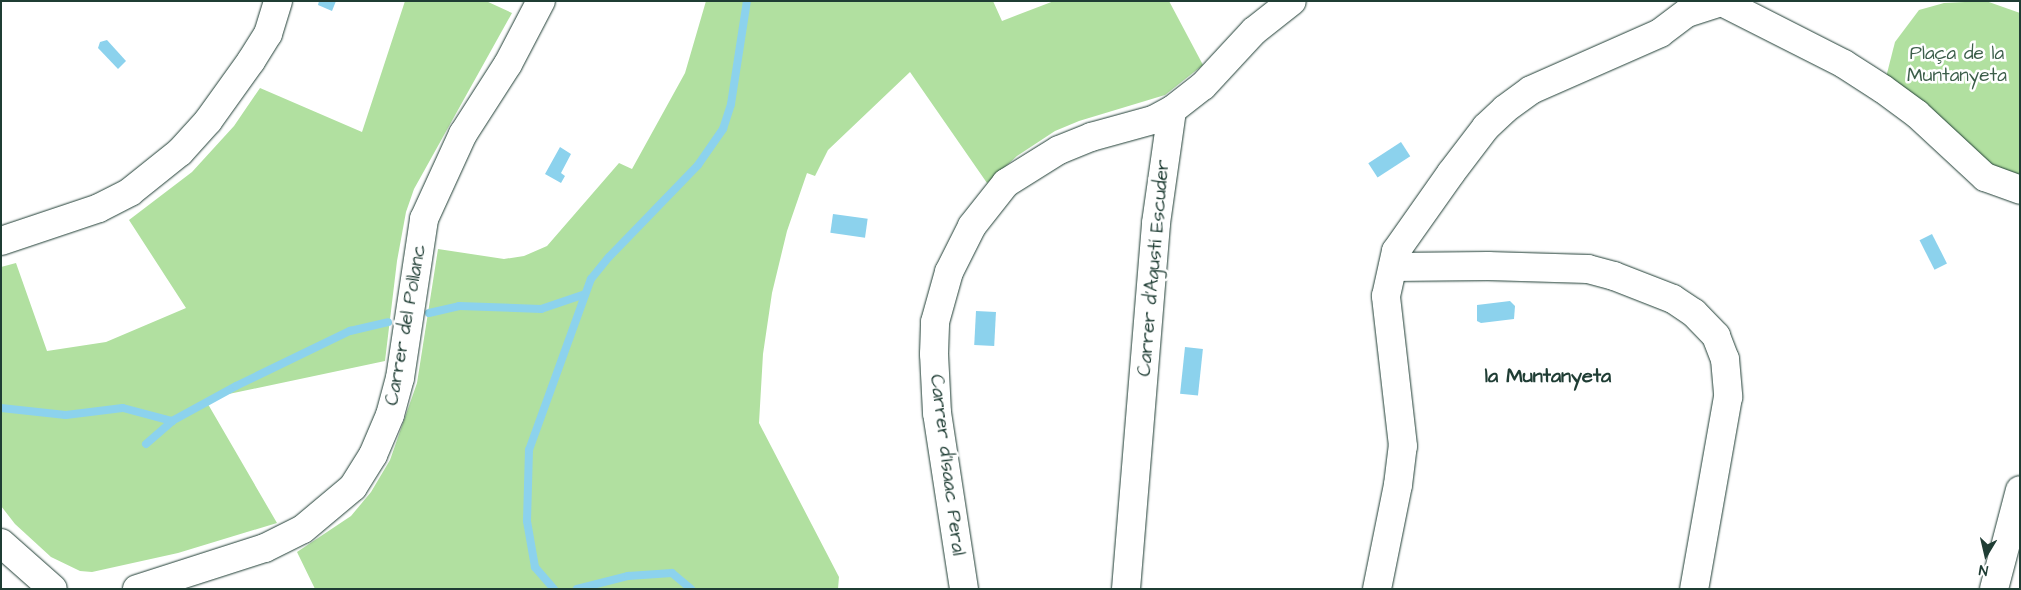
<!DOCTYPE html>
<meta charset="utf-8">
<style>
body{margin:0}
#map{position:relative;width:2021px;height:590px;overflow:hidden;background:#fff;font-family:"Architects Daughter",sans-serif}
div>[style]{position:absolute}
.green>*{inset:0;background:#b1e0a0}
.water>*{inset:0;background:#8cd2ed;transform-origin:0 0}
.stream>*{height:8px;margin:-4px;padding:0 4px;transform-origin:4px;border-radius:4px;background:#8cd2ed}
.roads{filter:drop-shadow(0 0 1px #1f3d34) drop-shadow(0 0 1px #1f3d34)}
.minor>*{height:28px;margin:-14px;padding:0 14px;transform-origin:14px;border-radius:14px;background:#fff}
span{translate:-50% -50%;white-space:nowrap;text-align:center;line-height:1.15;-webkit-text-stroke:5px #fff;paint-order:stroke}
.park-label{font-size:19px;color:#3c5e4a}
.street-label{font-size:19px;color:#1f3d34}
.neighbourhood-label{font-size:20px;color:#1f3d34;font-weight:700}
.frame{position:absolute;inset:0;border:2px solid #1f3d34;pointer-events:none}
.north{position:absolute;left:1961px;top:530px;width:50px;height:50px;-webkit-text-stroke:4px #fff;paint-order:stroke;rotate:189deg;font-size:14px;font-weight:700;line-height:20px;text-align:center;color:#1f3d34}
.north::after{content:'';display:block;margin:auto;width:18px;height:22px;background:#1f3d34;clip-path:polygon(50% 0,100% 100%,50% 72%,0 100%)}
</style>
<div id="map">
<div class="green">
<i style="clip-path:polygon(405px 1px,486px 1px,512px 13px,414px 189px,406px 212px,397px 261px,385px 361px,205px 399px,277px 523px,178px 553px,92px 572px,80px 571px,51px 557px,15px 524px,1px 506px,1px 267px,16px 263px,47px 351px,106px 342px,186px 308px,129px 220px,192px 172px,234px 126px,260px 88px,362px 132px)"></i>
<i style="clip-path:polygon(706px 1px,993px 1px,1002px 21px,1054px 1px,1169px 1px,1203px 65px,1165px 95px,1079px 121px,1055px 131px,1017px 156px,987px 183px,910px 72px,828px 150px,815px 176px,807px 173px,787px 231px,772px 293px,763px 354px,759px 423px,839px 577px,838px 589px,315px 589px,297px 552px,351px 516px,371px 492px,390px 460px,417px 383px,438px 249px,504px 259px,524px 256px,547px 246px,619px 163px,632px 169px,685px 73px)"></i>
<i style="clip-path:polygon(1986px 1px,2020px 13px,2020px 190px,1883px 89px,1895px 42px,1919px 10px,1944px 3px)"></i>
</div>
<div class="water">
<i style="clip-path:polygon(319px 1px,336px 1px,332px 11px,318px 5px)"></i>
<i style="clip-path:polygon(107px 40px,126px 61px,118px 69px,98px 48px,100px 42px)"></i>
<i style="left:1401px;top:142px;width:17px;height:39px;rotate:57deg"></i>
<i style="clip-path:polygon(560px 147px,571px 154px,561px 173px,565px 176px,561px 183px,545px 174px)"></i>
<i style="left:833px;top:214px;width:35px;height:19px;rotate:8deg"></i>
<i style="left:1932px;top:234px;width:33px;height:14px;rotate:63deg"></i>
<i style="clip-path:polygon(1510px 301px,1515px 306px,1514px 319px,1481px 323px,1477px 321px,1477px 305px)"></i>
<i style="left:976px;top:311px;width:20px;height:34px;rotate:3deg"></i>
<i style="left:1185px;top:347px;width:18px;height:47px;rotate:6deg"></i>
</div>
<div class="stream">
<i style="left:429px;top:313px;width:31px;rotate:-13deg"></i>
<i style="left:459px;top:306px;width:82px;rotate:2.1deg"></i>
<i style="left:541px;top:309px;width:46px;rotate:-18.8deg"></i>
<i style="left:1px;top:408px;width:65px;rotate:6.1deg"></i>
<i style="left:66px;top:415px;width:57px;rotate:-7deg"></i>
<i style="left:123px;top:408px;width:51px;rotate:14.9deg"></i>
<i style="left:146px;top:444px;width:35px;rotate:-41deg"></i>
<i style="left:172px;top:421px;width:73px;rotate:-28.7deg"></i>
<i style="left:236px;top:386px;width:127px;rotate:-25.8deg"></i>
<i style="left:350px;top:331px;width:39px;rotate:-13deg"></i>
<i style="left:554px;top:589px;width:29px;rotate:-131deg"></i>
<i style="left:535px;top:567px;width:47px;rotate:-99.9deg"></i>
<i style="left:527px;top:521px;width:71px;rotate:-88.4deg"></i>
<i style="left:529px;top:450px;width:182px;rotate:-70.1deg"></i>
<i style="left:591px;top:279px;width:28px;rotate:-51deg"></i>
<i style="left:609px;top:257px;width:128px;rotate:-45.9deg"></i>
<i style="left:698px;top:165px;width:44px;rotate:-55.2deg"></i>
<i style="left:723px;top:129px;width:26px;rotate:-72deg"></i>
<i style="left:731px;top:104px;width:104px;rotate:-81.2deg"></i>
<i style="left:577px;top:589px;width:53px;rotate:-14.3deg"></i>
<i style="left:628px;top:576px;width:44px;rotate:-3.9deg"></i>
<i style="left:672px;top:573px;width:25px;rotate:40deg"></i>
</div>
<div class="roads">
<div class="minor">
<i style="left:1720px;top:1px;width:139px;rotate:26.9deg"></i>
<i style="left:1844px;top:64px;width:46px;rotate:32.7deg"></i>
<i style="left:1883px;top:89px;width:42px;rotate:36.3deg"></i>
<i style="left:1917px;top:114px;width:93px;rotate:42.8deg"></i>
<i style="left:1985px;top:177px;width:37px;rotate:20deg"></i>
<i style="left:1px;top:241px;width:103px;rotate:-18.6deg"></i>
<i style="left:99px;top:208px;width:35px;rotate:-27deg"></i>
<i style="left:130px;top:192px;width:64px;rotate:-38.7deg"></i>
<i style="left:180px;top:152px;width:42px;rotate:-47.9deg"></i>
<i style="left:208px;top:121px;width:74px;rotate:-54.4deg"></i>
<i style="left:251px;top:61px;width:32px;rotate:-58deg"></i>
<i style="left:268px;top:34px;width:34px;rotate:-73deg"></i>
<i style="left:1393px;top:267px;width:95px;rotate:-0.6deg"></i>
<i style="left:1488px;top:266px;width:100px;rotate:1.7deg"></i>
<i style="left:1588px;top:269px;width:27px;rotate:15deg"></i>
<i style="left:1614px;top:276px;width:63px;rotate:21.3deg"></i>
<i style="left:1673px;top:299px;width:25px;rotate:34deg"></i>
<i style="left:1694px;top:313px;width:32px;rotate:46deg"></i>
<i style="left:1716px;top:336px;width:25px;rotate:69deg"></i>
<i style="left:1725px;top:359px;width:38px;rotate:85deg"></i>
<i style="left:1728px;top:397px;width:195px;rotate:100deg"></i>
<i style="left:1px;top:543px;width:69px;rotate:41.5deg"></i>
<i style="left:137px;top:589px;width:134px;rotate:-17.8deg"></i>
<i style="left:265px;top:548px;width:42px;rotate:-26.6deg"></i>
<i style="left:303px;top:529px;width:65px;rotate:-40deg"></i>
<i style="left:353px;top:487px;width:38px;rotate:-58deg"></i>
<i style="left:373px;top:455px;width:43px;rotate:-67deg"></i>
<i style="left:390px;top:415px;width:38px;rotate:-75deg"></i>
<i style="left:400px;top:378px;width:161px;rotate:-81.4deg"></i>
<i style="left:424px;top:219px;width:94px;rotate:-65.4deg"></i>
<i style="left:463px;top:134px;width:83px;rotate:-57.3deg"></i>
<i style="left:508px;top:64px;width:71px;rotate:-62.4deg"></i>
<i style="left:964px;top:589px;width:178px;rotate:-98.7deg"></i>
<i style="left:937px;top:413px;width:59px;rotate:-92.9deg"></i>
<i style="left:934px;top:354px;width:32px;rotate:-88deg"></i>
<i style="left:935px;top:322px;width:52px;rotate:-74.4deg"></i>
<i style="left:949px;top:272px;width:51px;rotate:-63.4deg"></i>
<i style="left:972px;top:226px;width:55px;rotate:-51.7deg"></i>
<i style="left:1006px;top:183px;width:62px;rotate:-31.9deg"></i>
<i style="left:1059px;top:150px;width:35px;rotate:-22deg"></i>
<i style="left:1091px;top:137px;width:64px;rotate:-15.3deg"></i>
<i style="left:1153px;top:120px;width:21px;rotate:-28deg"></i>
<i style="left:1126px;top:589px;width:367px;rotate:-85.3deg"></i>
<i style="left:1156px;top:223px;width:114px;rotate:-81.9deg"></i>
<i style="left:1172px;top:110px;width:39px;rotate:-38deg"></i>
<i style="left:1203px;top:86px;width:75px;rotate:-47.2deg"></i>
<i style="left:1254px;top:31px;width:48px;rotate:-38.3deg"></i>
<i style="left:1377px;top:589px;width:106px;rotate:-78.6deg"></i>
<i style="left:1398px;top:485px;width:39px;rotate:-83deg"></i>
<i style="left:1403px;top:446px;width:151px;rotate:-96.5deg"></i>
<i style="left:1386px;top:296px;width:46px;rotate:-77.5deg"></i>
<i style="left:1396px;top:251px;width:95px;rotate:-54.8deg"></i>
<i style="left:1451px;top:173px;width:58px;rotate:-52.7deg"></i>
<i style="left:1486px;top:127px;width:26px;rotate:-43deg"></i>
<i style="left:1505px;top:109px;width:32px;rotate:-36deg"></i>
<i style="left:1531px;top:90px;width:141px;rotate:-23.8deg"></i>
<i style="left:1660px;top:33px;width:34px;rotate:-37deg"></i>
<i style="left:1687px;top:13px;width:40px;rotate:-18deg"></i>
<i style="left:1994px;top:589px;width:102px;rotate:-75.3deg"></i>
</div>
</div>
<div class="park-label">
<span style="left:1957px;top:65px">Plaça de la<br>Muntanyeta</span>
</div>
<div class="street-label">
<span style="left:1154px;top:268px;rotate:-85deg">Carrer d'Agustí Escuder</span>
<span style="left:406px;top:325px;rotate:-80deg">Carrer del Pollanc</span>
<span style="left:947px;top:465px;rotate:83deg">Carrer d'Isaac Peral</span>
</div>
<div class="neighbourhood-label">
<span style="left:1548px;top:376px">la Muntanyeta</span>
</div>
<div class="frame"></div>
<div class="north">N</div>
</div>
